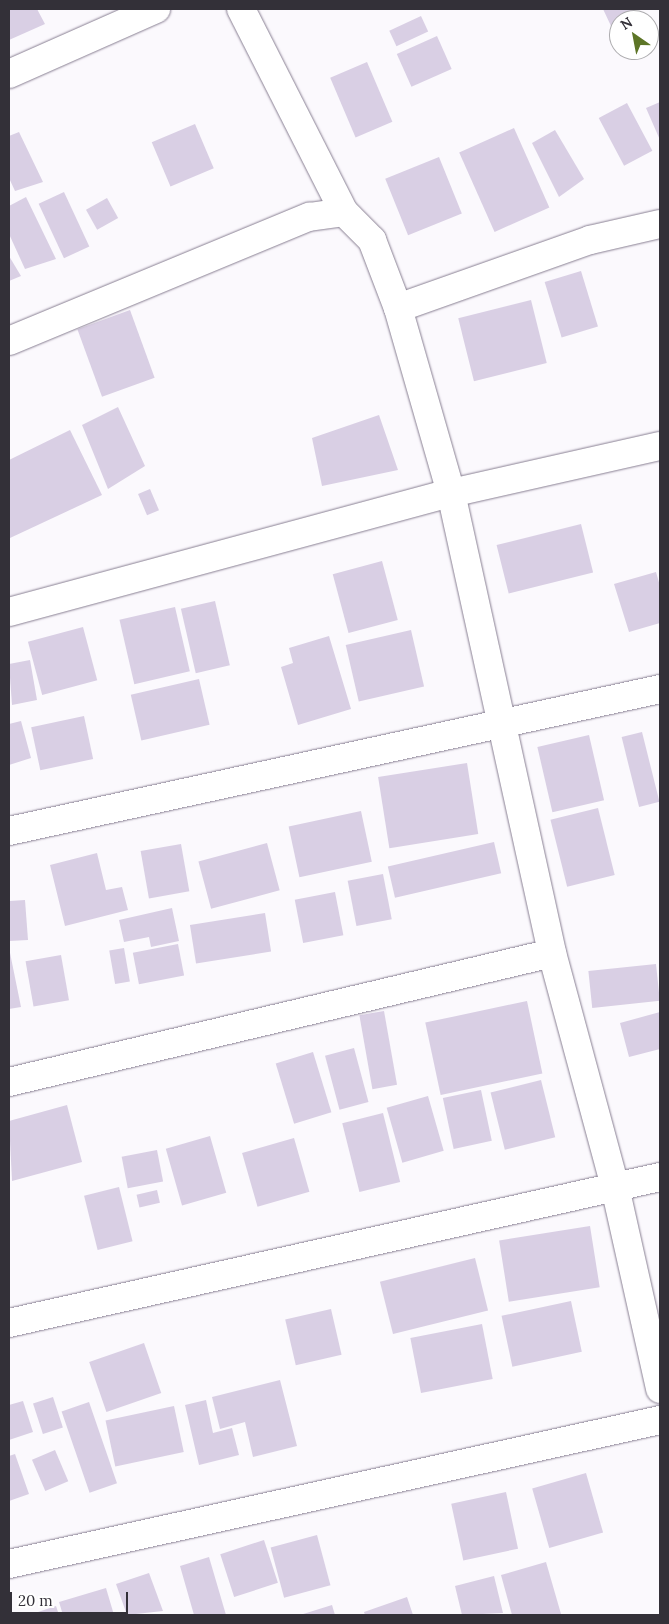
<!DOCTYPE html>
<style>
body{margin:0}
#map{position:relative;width:669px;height:1624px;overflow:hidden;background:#fbf9fd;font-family:Lora,serif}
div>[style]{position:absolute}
.building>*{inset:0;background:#d9cfe4;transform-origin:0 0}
.roads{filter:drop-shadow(0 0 1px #887f92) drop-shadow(0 0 1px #887f92)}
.minor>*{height:28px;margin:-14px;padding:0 14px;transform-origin:14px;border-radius:14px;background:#fff}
span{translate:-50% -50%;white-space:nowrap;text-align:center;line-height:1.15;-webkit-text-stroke:4px #fff;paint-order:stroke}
.frame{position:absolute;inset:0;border:10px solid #333038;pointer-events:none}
.north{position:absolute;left:609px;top:10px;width:50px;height:50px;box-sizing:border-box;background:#fff;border:1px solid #adacaf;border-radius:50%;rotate:327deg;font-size:14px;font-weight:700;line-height:20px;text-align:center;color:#333038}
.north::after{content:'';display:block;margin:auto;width:18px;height:22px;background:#5d7527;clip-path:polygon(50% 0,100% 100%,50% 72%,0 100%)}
.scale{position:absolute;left:10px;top:1592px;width:118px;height:22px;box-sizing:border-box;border:2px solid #333038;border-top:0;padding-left:6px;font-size:15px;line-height:18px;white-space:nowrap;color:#333038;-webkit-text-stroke:4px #fff;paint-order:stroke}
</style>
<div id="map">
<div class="building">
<i style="clip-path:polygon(9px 9px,37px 9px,45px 24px,9px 40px)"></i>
<i style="clip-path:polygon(603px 9px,634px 9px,639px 20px,619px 20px,619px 43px)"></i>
<i style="left:421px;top:16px;width:17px;height:35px;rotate:65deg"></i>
<i style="left:437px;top:36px;width:36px;height:44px;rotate:66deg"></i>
<i style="left:367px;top:62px;width:65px;height:40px;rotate:67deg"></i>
<i style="clip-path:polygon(660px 102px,660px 140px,646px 108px)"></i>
<i style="left:627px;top:103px;width:54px;height:32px;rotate:62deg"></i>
<i style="left:195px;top:124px;width:48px;height:47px;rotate:67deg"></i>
<i style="left:514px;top:128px;width:87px;height:60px;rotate:66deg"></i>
<i style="clip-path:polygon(555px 130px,584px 179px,559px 197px,532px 143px)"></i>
<i style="clip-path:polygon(19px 132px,43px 182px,15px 191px,9px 178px,9px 136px)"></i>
<i style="left:439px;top:157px;width:61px;height:58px;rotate:68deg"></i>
<i style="left:64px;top:192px;width:60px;height:28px;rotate:65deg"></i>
<i style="clip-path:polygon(26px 197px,56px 259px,25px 269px,9px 234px,9px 206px)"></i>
<i style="left:107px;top:198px;width:23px;height:24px;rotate:61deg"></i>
<i style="clip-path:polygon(9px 256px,21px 276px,9px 281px)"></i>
<i style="left:581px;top:271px;width:58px;height:38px;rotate:73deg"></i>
<i style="left:531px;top:300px;width:65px;height:75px;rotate:76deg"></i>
<i style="left:130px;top:310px;width:72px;height:56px;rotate:70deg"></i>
<i style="clip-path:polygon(118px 407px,145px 466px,108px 489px,82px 425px)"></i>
<i style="clip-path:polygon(379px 415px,398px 470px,322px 486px,312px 438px)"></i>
<i style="clip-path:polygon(70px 430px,102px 495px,10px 538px,9px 460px)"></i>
<i style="left:150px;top:489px;width:23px;height:13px;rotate:67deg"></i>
<i style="left:581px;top:524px;width:50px;height:87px;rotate:76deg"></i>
<i style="left:382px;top:561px;width:61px;height:51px;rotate:75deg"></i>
<i style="clip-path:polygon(656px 572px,660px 586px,660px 623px,629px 632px,614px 584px)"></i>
<i style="left:215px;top:601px;width:66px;height:35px;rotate:77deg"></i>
<i style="left:175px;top:607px;width:66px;height:57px;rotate:77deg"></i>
<i style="left:83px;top:627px;width:55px;height:57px;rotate:75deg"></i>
<i style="left:411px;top:630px;width:58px;height:67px;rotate:77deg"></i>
<i style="clip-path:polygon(329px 636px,351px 709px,298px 725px,281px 667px,293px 663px,289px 648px)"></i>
<i style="clip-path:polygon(30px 660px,37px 700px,12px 705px,9px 664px)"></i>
<i style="left:199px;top:679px;width:47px;height:70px;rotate:77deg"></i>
<i style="left:84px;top:716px;width:44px;height:54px;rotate:78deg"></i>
<i style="clip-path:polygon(21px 721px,31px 758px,9px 765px,9px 724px)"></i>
<i style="left:642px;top:732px;width:72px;height:21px;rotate:76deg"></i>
<i style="left:589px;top:735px;width:67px;height:53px;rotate:77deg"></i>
<i style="left:467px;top:763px;width:72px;height:90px;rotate:81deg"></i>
<i style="left:598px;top:808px;width:69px;height:49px;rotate:76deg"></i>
<i style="left:361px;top:811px;width:52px;height:74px;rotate:78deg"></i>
<i style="left:494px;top:842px;width:32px;height:109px;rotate:77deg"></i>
<i style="left:267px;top:843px;width:49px;height:71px;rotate:75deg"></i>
<i style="left:181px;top:844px;width:48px;height:41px;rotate:80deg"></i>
<i style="clip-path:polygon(97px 853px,106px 890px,122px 887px,128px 910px,65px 926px,50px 865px)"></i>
<i style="left:383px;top:874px;width:46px;height:36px;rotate:79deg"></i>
<i style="left:335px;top:892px;width:44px;height:41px;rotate:79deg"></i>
<i style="clip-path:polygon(25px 900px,28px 940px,9px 941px,9px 901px)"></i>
<i style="clip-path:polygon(172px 908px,179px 941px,151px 947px,149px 937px,124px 942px,119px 920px)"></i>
<i style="left:265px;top:913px;width:39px;height:76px;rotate:81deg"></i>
<i style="left:178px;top:944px;width:32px;height:46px;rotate:79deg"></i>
<i style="clip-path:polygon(9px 948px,21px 1007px,9px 1009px)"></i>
<i style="left:124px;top:948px;width:34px;height:15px;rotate:80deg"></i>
<i style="left:61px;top:955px;width:46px;height:36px;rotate:80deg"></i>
<i style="left:656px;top:964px;width:37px;height:68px;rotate:84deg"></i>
<i style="left:527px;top:1001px;width:74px;height:104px;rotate:78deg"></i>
<i style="left:384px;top:1011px;width:75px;height:25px;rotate:80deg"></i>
<i style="clip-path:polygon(660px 1012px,660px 1049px,629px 1057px,620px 1023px)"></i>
<i style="left:354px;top:1048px;width:56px;height:30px;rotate:75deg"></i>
<i style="left:313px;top:1052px;width:63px;height:39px;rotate:73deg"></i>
<i style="left:541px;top:1080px;width:59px;height:52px;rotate:76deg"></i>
<i style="left:481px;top:1090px;width:52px;height:39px;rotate:78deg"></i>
<i style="left:428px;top:1096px;width:57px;height:43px;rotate:74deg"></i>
<i style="clip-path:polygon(67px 1105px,82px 1162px,12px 1181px,9px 1121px)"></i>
<i style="left:383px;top:1113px;width:71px;height:42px;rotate:76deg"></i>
<i style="left:210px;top:1136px;width:59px;height:46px;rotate:74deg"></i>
<i style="left:294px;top:1138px;width:56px;height:54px;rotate:74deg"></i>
<i style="left:157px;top:1150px;width:32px;height:36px;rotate:79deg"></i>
<i style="left:119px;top:1187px;width:56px;height:36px;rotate:76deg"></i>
<i style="left:157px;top:1190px;width:13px;height:21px;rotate:77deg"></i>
<i style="left:590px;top:1226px;width:62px;height:92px;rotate:81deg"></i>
<i style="left:475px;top:1258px;width:54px;height:98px;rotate:76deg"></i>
<i style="left:571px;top:1301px;width:52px;height:71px;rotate:78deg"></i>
<i style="left:331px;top:1309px;width:47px;height:47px;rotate:77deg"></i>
<i style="left:482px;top:1324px;width:56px;height:73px;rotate:79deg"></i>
<i style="left:144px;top:1343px;width:53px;height:58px;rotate:71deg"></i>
<i style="clip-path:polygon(280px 1380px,297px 1446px,253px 1457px,245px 1422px,220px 1429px,212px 1397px)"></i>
<i style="left:53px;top:1397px;width:32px;height:21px;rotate:72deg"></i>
<i style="clip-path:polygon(206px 1400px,213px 1433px,232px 1428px,239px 1455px,199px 1465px,185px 1405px)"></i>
<i style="clip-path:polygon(23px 1401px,33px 1432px,9px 1440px,9px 1405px)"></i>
<i style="left:89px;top:1402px;width:86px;height:29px;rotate:71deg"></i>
<i style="left:174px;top:1406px;width:47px;height:70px;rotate:78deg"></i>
<i style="left:55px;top:1450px;width:34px;height:25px;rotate:67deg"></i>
<i style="clip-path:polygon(15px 1454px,29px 1494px,9px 1501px,9px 1456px)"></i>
<i style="left:586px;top:1473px;width:62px;height:56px;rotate:74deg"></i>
<i style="left:506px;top:1492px;width:58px;height:56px;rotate:78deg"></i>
<i style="left:317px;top:1535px;width:52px;height:48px;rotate:75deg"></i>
<i style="left:264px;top:1540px;width:45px;height:46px;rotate:72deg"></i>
<i style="clip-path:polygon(209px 1557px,226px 1615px,194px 1615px,180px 1566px)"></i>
<i style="clip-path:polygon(546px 1562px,561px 1614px,512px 1615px,501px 1575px)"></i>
<i style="clip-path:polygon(149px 1573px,163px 1611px,127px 1615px,116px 1584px)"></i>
<i style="clip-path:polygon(494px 1576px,503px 1613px,462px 1615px,455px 1586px)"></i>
<i style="clip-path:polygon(106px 1588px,114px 1615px,63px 1615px,59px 1602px)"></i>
<i style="clip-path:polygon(407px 1597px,413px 1615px,365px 1615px,364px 1612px)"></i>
<i style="clip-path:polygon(332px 1605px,335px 1615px,300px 1615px)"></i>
<i style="clip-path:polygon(56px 1606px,59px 1615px,29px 1615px)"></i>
</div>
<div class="roads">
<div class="minor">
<i style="left:241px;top:9px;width:228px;rotate:63.1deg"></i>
<i style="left:9px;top:74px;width:161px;rotate:-23.9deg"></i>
<i style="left:398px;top:308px;width:204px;rotate:-19.5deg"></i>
<i style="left:590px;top:240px;width:72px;rotate:-12.9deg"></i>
<i style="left:9px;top:341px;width:325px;rotate:-22.5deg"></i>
<i style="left:309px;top:217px;width:35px;rotate:-8deg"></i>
<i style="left:344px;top:212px;width:40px;rotate:45deg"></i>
<i style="left:372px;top:240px;width:73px;rotate:69.1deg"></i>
<i style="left:398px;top:308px;width:192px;rotate:74deg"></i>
<i style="left:451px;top:493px;width:471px;rotate:77.6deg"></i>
<i style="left:552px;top:953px;width:242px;rotate:74.9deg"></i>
<i style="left:615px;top:1187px;width:207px;rotate:77.4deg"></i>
<i style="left:9px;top:612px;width:458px;rotate:-15.1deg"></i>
<i style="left:451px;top:493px;width:214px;rotate:-12.7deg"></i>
<i style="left:9px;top:831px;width:666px;rotate:-12.3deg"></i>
<i style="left:9px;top:1082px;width:558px;rotate:-13.36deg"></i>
<i style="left:9px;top:1323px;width:667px;rotate:-12.64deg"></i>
<i style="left:9px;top:1564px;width:667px;rotate:-12.47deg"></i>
</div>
</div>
<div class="frame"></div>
<div class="north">N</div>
<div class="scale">20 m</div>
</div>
